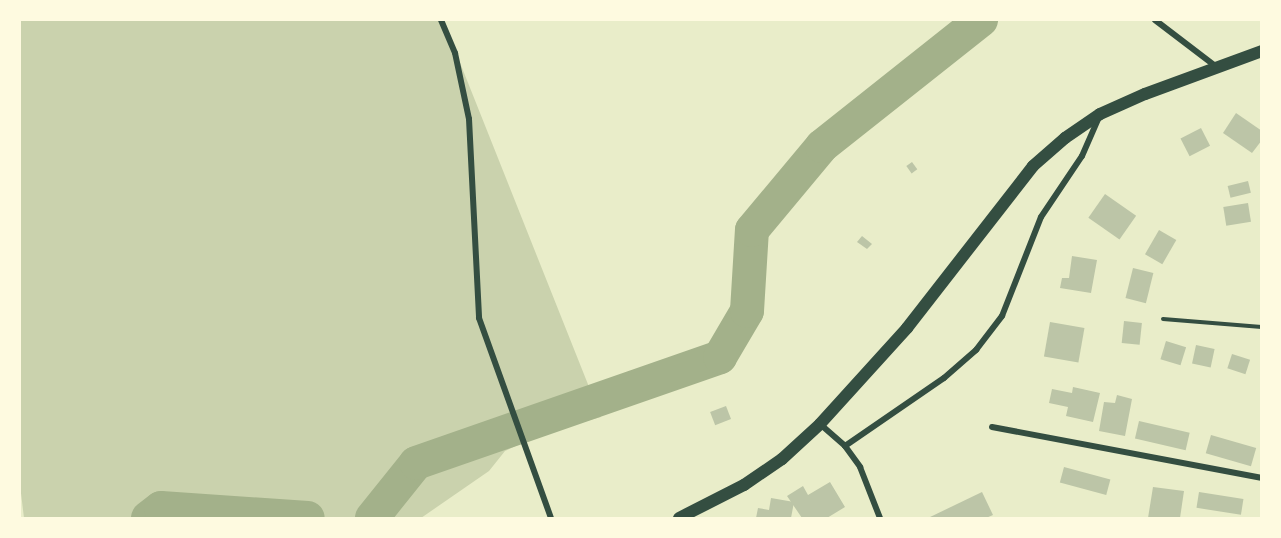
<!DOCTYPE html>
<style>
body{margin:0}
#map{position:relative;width:1281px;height:538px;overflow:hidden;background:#e9edc9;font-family:Signika,sans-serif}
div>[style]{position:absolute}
.green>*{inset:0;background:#cad2ad}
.river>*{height:34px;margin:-17px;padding:0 17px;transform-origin:17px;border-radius:17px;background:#a3b18a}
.building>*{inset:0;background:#bcc5a7;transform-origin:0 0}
.path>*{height:4px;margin:-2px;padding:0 2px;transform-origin:2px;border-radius:2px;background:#344e41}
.minor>*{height:6px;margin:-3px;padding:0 3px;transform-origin:3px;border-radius:3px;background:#344e41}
.secondary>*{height:12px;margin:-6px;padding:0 6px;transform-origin:6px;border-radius:6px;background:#344e41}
span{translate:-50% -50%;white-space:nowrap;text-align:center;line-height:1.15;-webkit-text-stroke:5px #fefae0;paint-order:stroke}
.frame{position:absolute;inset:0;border:21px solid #fefae0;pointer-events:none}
</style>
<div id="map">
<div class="green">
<i style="clip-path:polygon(20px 20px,443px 20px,601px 417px,544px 433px,505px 451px,489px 471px,421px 518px,24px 518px,20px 485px)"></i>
</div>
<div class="river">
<i style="left:148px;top:518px;width:16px;rotate:-38deg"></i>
<i style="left:161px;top:508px;width:147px;rotate:3.9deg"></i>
<i style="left:372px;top:518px;width:70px;rotate:-51.3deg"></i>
<i style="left:416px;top:463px;width:322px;rotate:-19.2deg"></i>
<i style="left:720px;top:357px;width:53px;rotate:-59.6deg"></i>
<i style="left:747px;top:311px;width:81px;rotate:-86.5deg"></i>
<i style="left:752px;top:230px;width:109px;rotate:-50.2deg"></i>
<i style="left:822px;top:146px;width:203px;rotate:-38.4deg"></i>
</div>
<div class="building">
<i style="clip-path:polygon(1236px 113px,1262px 131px,1262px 140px,1252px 153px,1223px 133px)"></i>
<i style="left:1201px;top:128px;width:20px;height:23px;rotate:63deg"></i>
<i style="left:912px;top:162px;width:9px;height:7px;rotate:54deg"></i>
<i style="left:1248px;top:181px;width:12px;height:21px;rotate:76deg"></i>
<i style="left:1105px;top:194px;width:38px;height:29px;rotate:35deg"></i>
<i style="left:1248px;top:203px;width:19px;height:25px;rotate:81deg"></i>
<i style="left:1159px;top:230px;width:20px;height:28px;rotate:30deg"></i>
<i style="clip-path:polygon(862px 236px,872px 244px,867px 249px,857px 242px)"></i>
<i style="clip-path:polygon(1072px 256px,1097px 260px,1091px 293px,1060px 288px,1062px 278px,1069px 278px)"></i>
<i style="left:1133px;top:268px;width:21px;height:31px;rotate:14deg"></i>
<i style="left:1124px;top:321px;width:18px;height:22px;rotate:6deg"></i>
<i style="left:1050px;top:322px;width:35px;height:35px;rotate:10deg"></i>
<i style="left:1166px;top:341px;width:21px;height:19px;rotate:17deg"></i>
<i style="left:1196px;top:345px;width:19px;height:19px;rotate:12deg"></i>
<i style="left:1232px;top:354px;width:19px;height:15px;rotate:18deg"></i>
<i style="clip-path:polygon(1073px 387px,1100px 393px,1093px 422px,1066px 416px,1068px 407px,1049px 403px,1052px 389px,1072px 393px)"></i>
<i style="clip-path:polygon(1117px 395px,1132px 399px,1125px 436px,1099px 431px,1104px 402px,1115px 403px)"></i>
<i style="left:726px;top:406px;width:14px;height:17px;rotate:69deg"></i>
<i style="left:1139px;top:421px;width:52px;height:18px;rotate:13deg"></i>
<i style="left:1211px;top:435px;width:47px;height:19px;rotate:16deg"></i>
<i style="left:1064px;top:467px;width:48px;height:16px;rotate:15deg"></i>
<i style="clip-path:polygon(830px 482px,845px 507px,827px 518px,802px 518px,787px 496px,803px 486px,808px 495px)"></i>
<i style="clip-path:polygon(1153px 487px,1184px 491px,1180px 518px,1148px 518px)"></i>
<i style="clip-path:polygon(982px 492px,993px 515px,986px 518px,928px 518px)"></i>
<i style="left:1199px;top:492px;width:45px;height:16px;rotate:9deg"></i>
<i style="clip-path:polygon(771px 498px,794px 502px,791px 518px,756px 518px,758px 508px,769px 510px)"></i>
</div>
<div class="path">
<i style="left:1163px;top:319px;width:99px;rotate:4.6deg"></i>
</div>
<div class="minor">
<i style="left:441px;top:20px;width:36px;rotate:67deg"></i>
<i style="left:455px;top:53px;width:67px;rotate:78deg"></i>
<i style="left:469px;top:119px;width:199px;rotate:87.1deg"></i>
<i style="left:479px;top:318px;width:213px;rotate:70.2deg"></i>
<i style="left:1155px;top:20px;width:74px;rotate:37.3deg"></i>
<i style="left:820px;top:424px;width:33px;rotate:41deg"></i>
<i style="left:845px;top:446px;width:26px;rotate:54deg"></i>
<i style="left:860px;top:467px;width:55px;rotate:68.6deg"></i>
<i style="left:992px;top:427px;width:275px;rotate:10.7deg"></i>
<i style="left:845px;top:446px;width:120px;rotate:-34.5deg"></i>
<i style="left:944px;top:378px;width:43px;rotate:-41.2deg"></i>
<i style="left:976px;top:350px;width:43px;rotate:-52.6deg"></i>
<i style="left:1002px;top:316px;width:106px;rotate:-68.5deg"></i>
<i style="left:1041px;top:217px;width:73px;rotate:-56.1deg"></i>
<i style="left:1082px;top:156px;width:43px;rotate:-66.4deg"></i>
</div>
<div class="secondary">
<i style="left:679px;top:518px;width:73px;rotate:-26.9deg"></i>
<i style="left:744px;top:485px;width:46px;rotate:-34.4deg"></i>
<i style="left:782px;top:459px;width:52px;rotate:-42.6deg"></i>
<i style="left:820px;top:424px;width:130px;rotate:-47.8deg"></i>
<i style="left:907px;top:328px;width:205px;rotate:-52.1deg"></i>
<i style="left:1033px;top:166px;width:43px;rotate:-41.2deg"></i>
<i style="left:1065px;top:138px;width:42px;rotate:-34.4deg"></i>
<i style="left:1100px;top:114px;width:49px;rotate:-24deg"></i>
<i style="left:1145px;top:94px;width:125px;rotate:-20.2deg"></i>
</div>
<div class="frame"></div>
</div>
